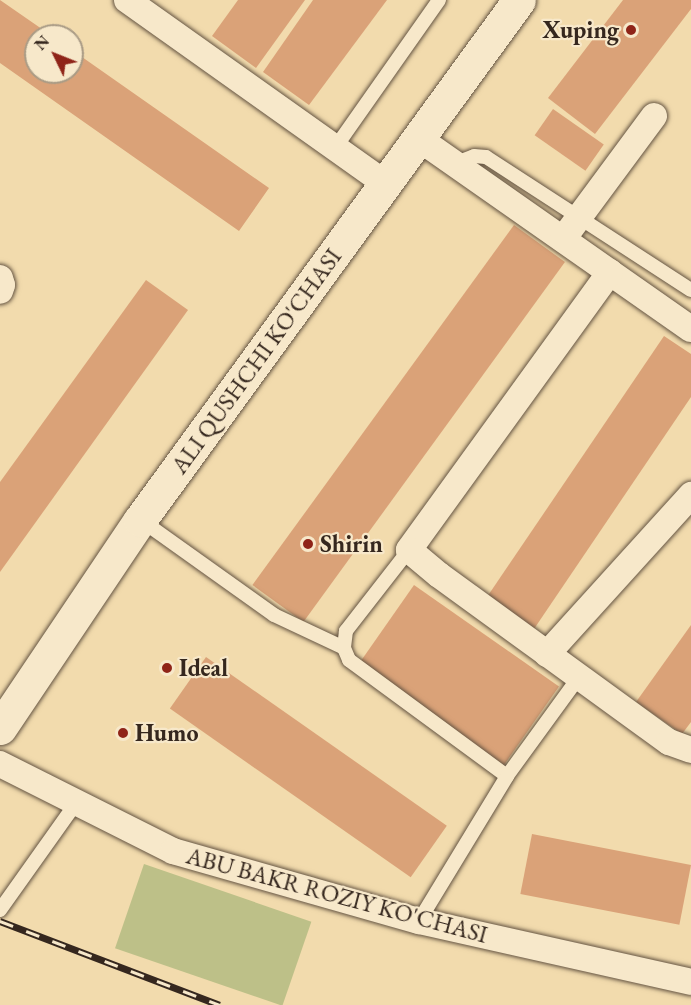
<!DOCTYPE html>
<style>
body{margin:0}
#map{position:relative;width:691px;height:1005px;overflow:hidden;background:#f2dbad;font-family:"EB Garamond",serif}
div>[style]{position:absolute}
.green>*{inset:0;background:#bdc088;transform-origin:0 0}
.building>*{inset:0;background:#daa278;transform-origin:0 0}
.roads{filter:drop-shadow(0 0 2px #645442) drop-shadow(0 0 2px #645442)}
.lane>*{height:14px;margin:-7px;padding:0 7px;transform-origin:7px;border-radius:7px;background:#f7e8ca}
.street>*{height:26px;margin:-13px;padding:0 13px;transform-origin:13px;border-radius:13px;background:#f7e8ca}
.secondary>*{height:33px;margin:-16.5px;padding:0 16.5px;transform-origin:16.5px;border-radius:16.5px;background:#f7e8ca}
.rail>*{height:7px;margin-top:-3.5px;transform-origin:0;background:repeating-linear-gradient(90deg,#f7e8ca 0 14px,#35271e 0 28px);box-sizing:border-box;border-block:2px solid #35271e}
.dots>*{width:16px;height:16px;translate:-50% -50%;box-sizing:border-box;border:3px solid #f7e8ca;border-radius:50%}
span{translate:-50% -50%;white-space:nowrap;text-align:center;line-height:1.15;-webkit-text-stroke:4.5px #f7e8ca;paint-order:stroke}
.poi-label{font-size:24px;color:#35271e;font-weight:700}
.right{translate:-100% -50%;text-align:right}
.left{translate:0 -50%;text-align:left}
.street-label{font-size:24px;color:#35271e}
.north{position:absolute;left:24px;top:24px;width:60px;height:60px;box-sizing:border-box;background:#f7e8ca;border:2px solid #a99b85;border-radius:50%;rotate:313deg;font-size:16px;font-weight:700;line-height:24px;text-align:center;color:#35271e}
.north::after{content:'';display:block;margin:auto;width:21px;height:27px;background:#8f2418;clip-path:polygon(50% 0,100% 100%,50% 72%,0 100%)}
</style>
<div id="map">
<div class="green">
<i style="left:144px;top:864px;width:177px;height:89px;rotate:19deg"></i>
</div>
<div class="building">
<i style="clip-path:polygon(0 0,52px 36px,36px 36px,36px 72px,72px 72px,72px 50px,269px 188px,239px 231px,0 63px)"></i>
<i style="clip-path:polygon(238px 0,305px 0,256px 68px,212px 36px)"></i>
<i style="clip-path:polygon(313px 0,387px 0,309px 105px,263px 72px)"></i>
<i style="clip-path:polygon(623px 0,691px 0,691px 9px,595px 134px,548px 98px)"></i>
<i style="left:553px;top:109px;width:62px;height:32px;rotate:35deg"></i>
<i style="left:514px;top:225px;width:63px;height:445px;rotate:36deg"></i>
<i style="clip-path:polygon(146px 280px,188px 310px,0 572px,0 482px)"></i>
<i style="clip-path:polygon(664px 336px,691px 354px,691px 397px,534px 629px,487px 597px)"></i>
<i style="left:414px;top:585px;width:177px;height:96px;rotate:35deg"></i>
<i style="clip-path:polygon(691px 625px,691px 722px,682px 734px,636px 702px)"></i>
<i style="left:206px;top:657px;width:294px;height:63px;rotate:35deg"></i>
<i style="left:532px;top:834px;width:162px;height:61px;rotate:11deg"></i>
</div>
<div class="roads">
<div class="lane">
<i style="left:335px;top:148px;width:181px;rotate:-54.9deg"></i>
<i style="left:456px;top:163px;width:19px;rotate:-21deg"></i>
<i style="left:474px;top:156px;width:12px;rotate:5deg"></i>
<i style="left:486px;top:157px;width:244px;rotate:33deg"></i>
<i style="left:141px;top:520px;width:163px;rotate:35.5deg"></i>
<i style="left:274px;top:615px;width:77px;rotate:25.2deg"></i>
<i style="left:409px;top:550px;width:103px;rotate:127.9deg"></i>
<i style="left:346px;top:631px;width:17px;rotate:97deg"></i>
<i style="left:344px;top:648px;width:13px;rotate:67deg"></i>
<i style="left:349px;top:660px;width:196px;rotate:36.3deg"></i>
<i style="left:0;top:910px;width:131px;rotate:-54.6deg"></i>
<i style="left:419px;top:921px;width:170px;rotate:-58.7deg"></i>
<i style="left:507px;top:776px;width:122px;rotate:-54deg"></i>
</div>
<div class="street">
<i style="left:127px;top:0;width:318px;rotate:35.4deg"></i>
<i style="left:418px;top:138px;width:333px;rotate:35deg"></i>
<i style="left:563px;top:239px;width:153px;rotate:-53.5deg"></i>
<i style="left:610px;top:272px;width:343px;rotate:125.9deg"></i>
<i style="left:409px;top:550px;width:39px;rotate:40deg"></i>
<i style="left:439px;top:575px;width:284px;rotate:36deg"></i>
<i style="left:669px;top:742px;width:23px;rotate:20deg"></i>
<i style="left:0;top:278px;width:7px;rotate:74deg"></i>
<i style="left:2px;top:285px;width:6px;rotate:108deg"></i>
<i style="left:547px;top:654px;width:215px;rotate:-47.8deg"></i>
<i style="left:0;top:764px;width:194px;rotate:26.7deg"></i>
<i style="left:173px;top:851px;width:256px;rotate:15.9deg"></i>
<i style="left:419px;top:921px;width:279px;rotate:12.6deg"></i>
</div>
<div class="secondary">
<i style="left:0;top:728px;width:251px;rotate:-56.1deg"></i>
<i style="left:140px;top:520px;width:643px;rotate:-53.91deg"></i>
</div>
</div>
<div class="rail">
<i style="left:0;top:921px;width:235px;rotate:20.9deg"></i>
</div>
<div class="dots">
<i style="left:631px;top:30px;background:#8f2418"></i>
<i style="left:308px;top:544px;background:#8f2418"></i>
<i style="left:167px;top:668px;background:#8f2418"></i>
<i style="left:123px;top:733px;background:#8f2418"></i>
</div>
<div class="poi-label">
<span class="right" style="left:619px;top:30px">Xuping</span>
<span class="left" style="left:320px;top:544px">Shirin</span>
<span class="left" style="left:179px;top:668px">Ideal</span>
<span class="left" style="left:135px;top:733px">Humo</span>
</div>
<div class="street-label">
<span style="left:256px;top:361px;rotate:-54deg">ALI QUSHCHI KO'CHASI</span>
<span style="left:337px;top:895px;rotate:15deg">ABU BAKR ROZIY KO'CHASI</span>
</div>
<div class="north">N</div>
</div>
